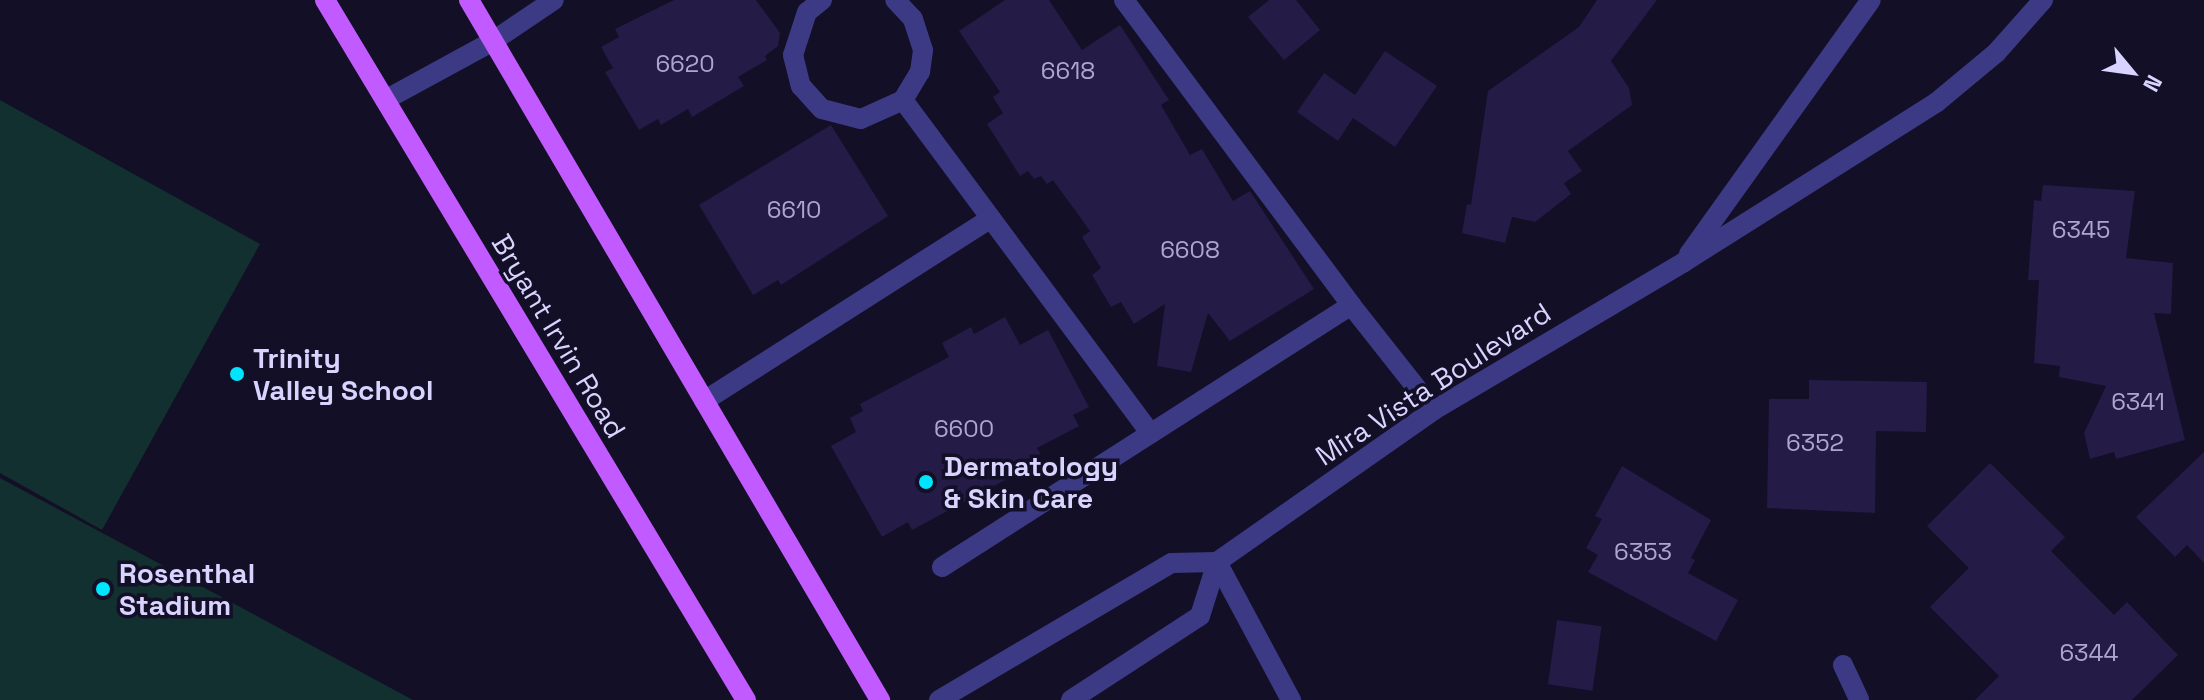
<!DOCTYPE html>
<style>
body{margin:0}
#map{position:relative;width:2204px;height:700px;overflow:hidden;background:#130f26;font-family:"Space Grotesk",sans-serif}
div>[style]{position:absolute}
.green>*{inset:0;background:#12302f}
.building>*{inset:0;background:#241b47;transform-origin:0 0}
.minor>*{height:20px;margin:-10px;padding:0 10px;transform-origin:10px;border-radius:10px;background:#3d3a85}
.major>*{height:20px;margin:-10px;padding:0 10px;transform-origin:10px;border-radius:10px;background:#c25bff}
.dots>*{width:22px;height:22px;translate:-50% -50%;box-sizing:border-box;border:4px solid #130f26;border-radius:50%}
span{translate:-50% -50%;white-space:nowrap;text-align:center;line-height:1.15;-webkit-text-stroke:7px #130f26;paint-order:stroke}
.number-label{font-size:24px;color:#aca6d1}
.number-label span{-webkit-text-stroke-width:0}
.street-label{font-size:28px;color:#d9d4ff}
.poi-label{font-size:28px;color:#d9d4ff;font-weight:700}
.left{translate:0 -50%;text-align:left}
.north{position:absolute;left:2092px;top:32px;width:80px;height:80px;-webkit-text-stroke:6px #130f26;paint-order:stroke;rotate:119deg;font-size:22px;font-weight:700;line-height:32px;text-align:center;color:#d9d4ff}
.north::after{content:'';display:block;margin:auto;width:28px;height:36px;background:#d9d4ff;clip-path:polygon(50% 0,100% 100%,50% 72%,0 100%)}
</style>
<div id="map">
<div class="green">
<i style="clip-path:polygon(0 100px,260px 244px,102px 530px,0 473px)"></i>
<i style="clip-path:polygon(0 478px,413px 700px,0 700px)"></i>
</div>
<div class="building">
<i style="clip-path:polygon(674px 0,756px 0,780px 33px,778px 46px,765px 56px,767px 60px,738px 77px,744px 86px,692px 117px,688px 109px,661px 125px,658px 119px,639px 130px,605px 72px,613px 68px,601px 47px,619px 37px,615px 29px)"></i>
<i style="clip-path:polygon(1005px 0,1049px 0,1082px 50px,1120px 25px,1169px 100px,1161px 105px,1190px 155px,1202px 149px,1233px 201px,1250px 191px,1314px 289px,1230px 341px,1208px 313px,1191px 372px,1157px 366px,1165px 304px,1134px 324px,1121px 302px,1111px 307px,1092px 275px,1101px 268px,1082px 237px,1090px 231px,1053px 180px,1047px 184px,1041px 176px,1034px 179px,1028px 171px,1020px 176px,987px 124px,1003px 113px,993px 97px,1000px 92px,959px 31px)"></i>
<i style="clip-path:polygon(1269px 0,1296px 0,1320px 30px,1284px 60px,1248px 17px)"></i>
<i style="clip-path:polygon(1597px 0,1657px 0,1611px 61px,1629px 88px,1632px 105px,1568px 151px,1582px 171px,1564px 183px,1571px 194px,1535px 222px,1512px 217px,1505px 243px,1462px 233px,1467px 204px,1471px 205px,1488px 91px,1579px 27px)"></i>
<i style="clip-path:polygon(1385px 51px,1437px 86px,1395px 147px,1353px 118px,1338px 141px,1297px 112px,1324px 73px,1355px 95px)"></i>
<i style="clip-path:polygon(831px 125px,888px 216px,781px 285px,778px 280px,753px 295px,699px 205px)"></i>
<i style="clip-path:polygon(2043px 185px,2135px 191px,2126px 258px,2173px 263px,2171px 314px,2154px 313px,2185px 440px,2116px 459px,2114px 452px,2090px 459px,2084px 433px,2106px 386px,2059px 377px,2060px 366px,2034px 363px,2039px 280px,2028px 280px,2034px 200px,2041px 201px)"></i>
<i style="clip-path:polygon(1005px 317px,1020px 345px,1048px 330px,1089px 407px,1073px 415px,1079px 426px,1037px 448px,1041px 455px,1021px 465px,1024px 470px,912px 530px,908px 522px,882px 537px,831px 446px,856px 432px,850px 418px,863px 411px,860px 404px,949px 357px,942px 343px,971px 327px,974px 334px)"></i>
<i style="clip-path:polygon(1809px 380px,1927px 382px,1926px 432px,1876px 431px,1875px 513px,1767px 508px,1769px 399px,1809px 399px)"></i>
<i style="clip-path:polygon(2204px 452px,2204px 563px,2187px 545px,2175px 557px,2136px 517px)"></i>
<i style="clip-path:polygon(1990px 463px,2065px 537px,2051px 551px,2114px 615px,2127px 602px,2178px 655px,2132px 700px,1975px 700px,1999px 676px,1930px 607px,1969px 568px,1927px 526px)"></i>
<i style="clip-path:polygon(1622px 466px,1711px 520px,1691px 558px,1695px 560px,1688px 573px,1738px 600px,1716px 641px,1588px 572px,1598px 555px,1586px 548px,1602px 519px,1595px 516px)"></i>
<i style="left:1557px;top:620px;width:45px;height:65px;rotate:8deg"></i>
</div>
<div class="minor">
<i style="left:822px;top:0;width:19px;rotate:141deg"></i>
<i style="left:807px;top:12px;width:45px;rotate:108deg"></i>
<i style="left:793px;top:55px;width:32px;rotate:76deg"></i>
<i style="left:801px;top:86px;width:31px;rotate:48deg"></i>
<i style="left:822px;top:109px;width:40px;rotate:14.4deg"></i>
<i style="left:861px;top:119px;width:46px;rotate:-24.3deg"></i>
<i style="left:903px;top:100px;width:33px;rotate:-59deg"></i>
<i style="left:920px;top:72px;width:22px;rotate:-82deg"></i>
<i style="left:923px;top:50px;width:33px;rotate:-108deg"></i>
<i style="left:913px;top:19px;width:26px;rotate:-133deg"></i>
<i style="left:1124px;top:0;width:380px;rotate:53.3deg"></i>
<i style="left:1351px;top:305px;width:134px;rotate:51.7deg"></i>
<i style="left:385px;top:100px;width:123px;rotate:-28.6deg"></i>
<i style="left:493px;top:41px;width:73px;rotate:-33.9deg"></i>
<i style="left:903px;top:100px;width:415px;rotate:53.4deg"></i>
<i style="left:1689px;top:254px;width:312px;rotate:-54.4deg"></i>
<i style="left:704px;top:401px;width:340px;rotate:-32.5deg"></i>
<i style="left:1217px;top:562px;width:157px;rotate:61.8deg"></i>
<i style="left:942px;top:567px;width:486px;rotate:-32.6deg"></i>
<i style="left:1843px;top:665px;width:38px;rotate:65deg"></i>
<i style="left:939px;top:700px;width:270px;rotate:-30.5deg"></i>
<i style="left:1172px;top:563px;width:45px;rotate:-1.3deg"></i>
<i style="left:1217px;top:562px;width:265px;rotate:-35deg"></i>
<i style="left:1434px;top:410px;width:291px;rotate:-30.6deg"></i>
<i style="left:1684px;top:262px;width:299px;rotate:-32.3deg"></i>
<i style="left:1937px;top:102px;width:77px;rotate:-39.7deg"></i>
<i style="left:1996px;top:53px;width:71px;rotate:-48.4deg"></i>
<i style="left:1071px;top:700px;width:154px;rotate:-33.1deg"></i>
<i style="left:1200px;top:616px;width:57px;rotate:-72.5deg"></i>
</div>
<div class="major">
<i style="left:325px;top:0;width:817px;rotate:58.98deg"></i>
<i style="left:469px;top:0;width:812px;rotate:59.58deg"></i>
</div>
<div class="dots">
<i style="left:237px;top:374px;background:#00e5ff"></i>
<i style="left:926px;top:482px;background:#00e5ff"></i>
<i style="left:103px;top:589px;background:#00e5ff"></i>
</div>
<div class="number-label">
<span style="left:685px;top:64px">6620</span>
<span style="left:1068px;top:71px">6618</span>
<span style="left:794px;top:210px">6610</span>
<span style="left:2081px;top:230px">6345</span>
<span style="left:1190px;top:250px">6608</span>
<span style="left:2138px;top:402px">6341</span>
<span style="left:964px;top:429px">6600</span>
<span style="left:1815px;top:443px">6352</span>
<span style="left:1643px;top:552px">6353</span>
<span style="left:2089px;top:653px">6344</span>
</div>
<div class="street-label">
<span style="left:559px;top:336px;rotate:59deg">Bryant Irvin Road</span>
<span style="left:1433px;top:384px;rotate:-33deg">Mira Vista Boulevard</span>
</div>
<div class="poi-label">
<span class="left" style="left:253px;top:374px">Trinity<br>Valley School</span>
<span class="left" style="left:944px;top:482px">Dermatology<br>&amp; Skin Care</span>
<span class="left" style="left:119px;top:589px">Rosenthal<br>Stadium</span>
</div>
<div class="north">N</div>
</div>
